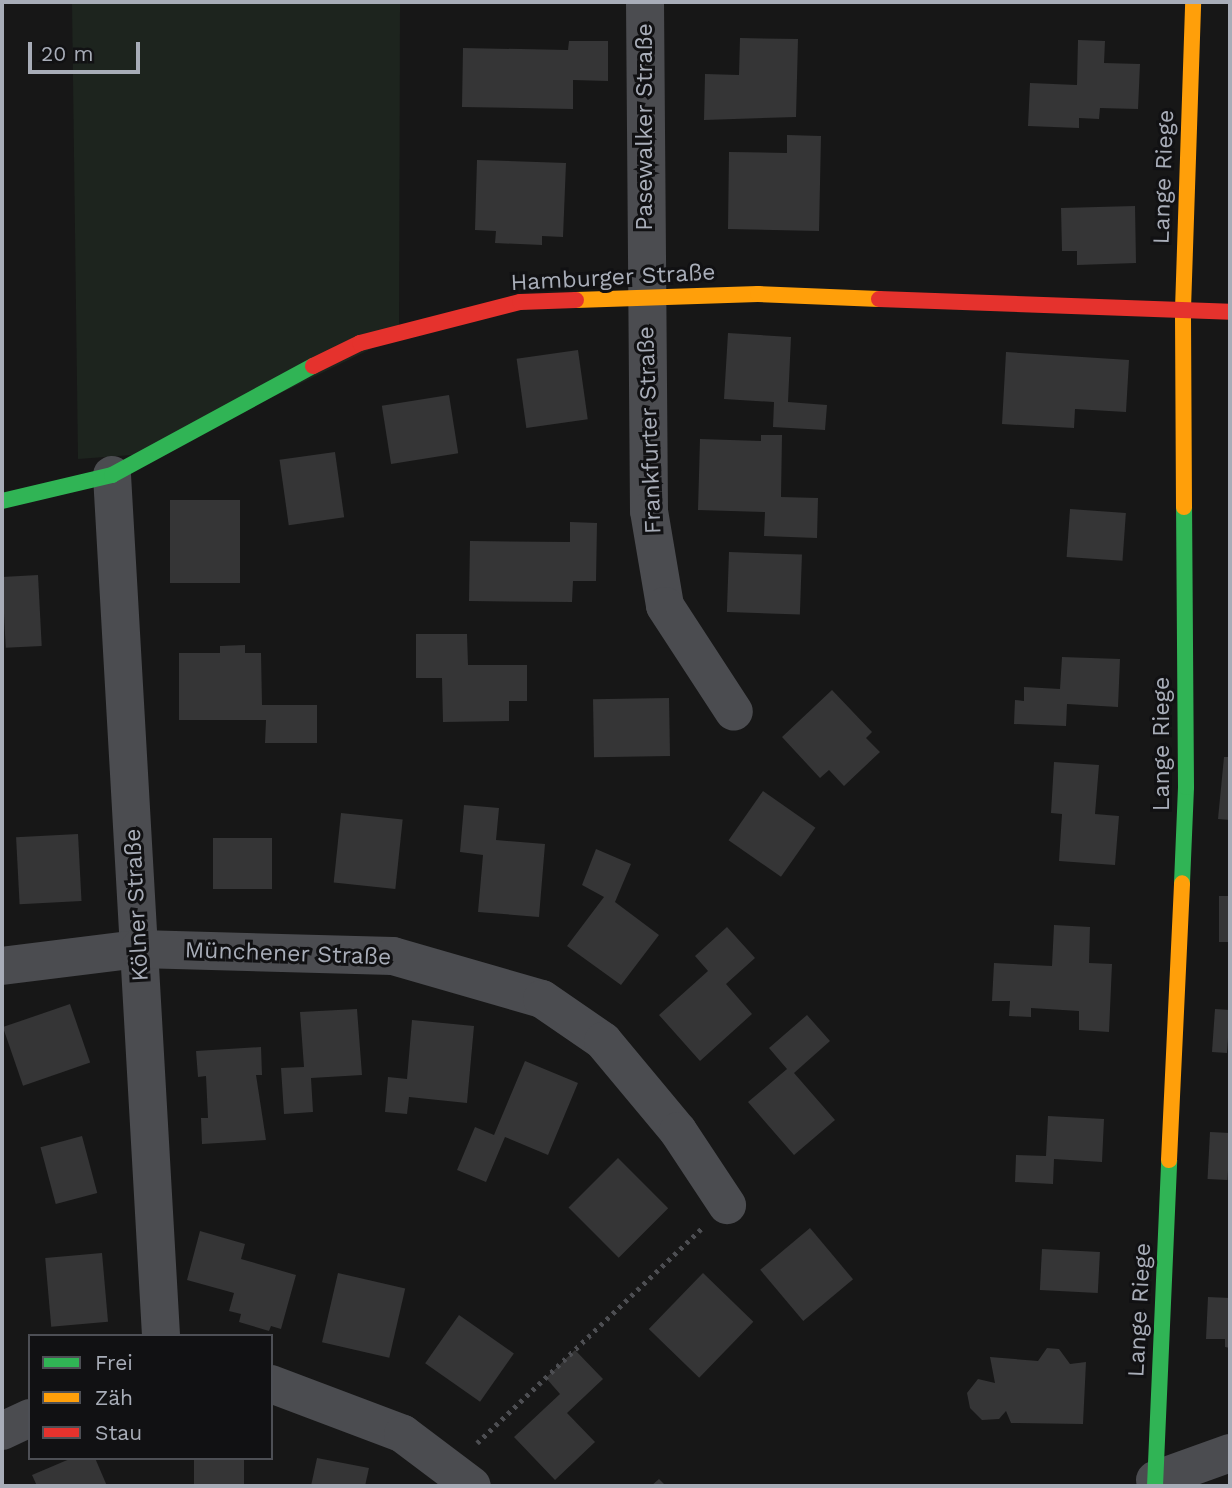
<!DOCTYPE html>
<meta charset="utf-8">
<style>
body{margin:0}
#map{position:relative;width:1232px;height:1488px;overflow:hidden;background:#171717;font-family:"Work Sans",sans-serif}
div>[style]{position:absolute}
.green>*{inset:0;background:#1d241e}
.building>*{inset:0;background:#353536;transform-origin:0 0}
.path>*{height:4.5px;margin-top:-2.25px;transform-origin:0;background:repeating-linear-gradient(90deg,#4d4e52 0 3.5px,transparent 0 8.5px)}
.street>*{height:38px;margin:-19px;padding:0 19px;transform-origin:19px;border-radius:19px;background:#4b4c50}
.fast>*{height:16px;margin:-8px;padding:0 8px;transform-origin:8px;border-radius:8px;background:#30b455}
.slow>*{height:16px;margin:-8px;padding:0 8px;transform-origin:8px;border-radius:8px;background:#ff9f0a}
.jam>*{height:16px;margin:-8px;padding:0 8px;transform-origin:8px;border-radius:8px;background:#e5322d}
span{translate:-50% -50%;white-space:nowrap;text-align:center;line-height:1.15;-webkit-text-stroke:6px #111113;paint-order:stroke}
.street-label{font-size:23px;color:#a8adb8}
.frame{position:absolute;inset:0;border:4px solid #a8adb8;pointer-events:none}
.legend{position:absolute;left:28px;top:1334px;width:245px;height:126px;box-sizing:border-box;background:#111113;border:2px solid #4d4f55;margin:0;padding:9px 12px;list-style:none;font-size:21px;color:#a8adb8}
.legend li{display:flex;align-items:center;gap:14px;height:35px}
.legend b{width:35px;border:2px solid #4d4f55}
.scale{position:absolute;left:28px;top:42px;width:112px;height:32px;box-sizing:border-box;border:4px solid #a8adb8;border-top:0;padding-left:9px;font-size:21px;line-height:24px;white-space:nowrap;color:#a8adb8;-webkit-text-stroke:5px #111113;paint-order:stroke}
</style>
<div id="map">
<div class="green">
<i style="clip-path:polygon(72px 2px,400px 2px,399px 335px,159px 453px,78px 459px)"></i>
</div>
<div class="building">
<i style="clip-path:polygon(740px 38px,798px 39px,796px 117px,704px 120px,705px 74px,739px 75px)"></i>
<i style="clip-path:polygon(1078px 40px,1105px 41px,1104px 63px,1140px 64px,1138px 109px,1100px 108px,1099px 119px,1079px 118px,1079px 128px,1028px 126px,1030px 83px,1077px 85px)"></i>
<i style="clip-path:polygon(569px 41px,608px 41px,608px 81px,573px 80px,573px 109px,462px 107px,463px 48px,568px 50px)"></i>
<i style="clip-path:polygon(787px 135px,821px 136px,819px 231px,728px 229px,729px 152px,787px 153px)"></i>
<i style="clip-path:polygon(477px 160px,566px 163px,563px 237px,542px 236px,542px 245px,495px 243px,496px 231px,475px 230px)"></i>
<i style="clip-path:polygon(1135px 206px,1136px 263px,1077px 265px,1077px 251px,1062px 251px,1061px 208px)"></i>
<i style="clip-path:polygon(728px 333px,791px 337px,788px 402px,827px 405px,825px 430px,773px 427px,774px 402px,724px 399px)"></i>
<i style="left:578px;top:350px;width:70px;height:62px;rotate:82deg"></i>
<i style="clip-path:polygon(1006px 352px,1129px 360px,1126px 412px,1075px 409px,1074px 428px,1002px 424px)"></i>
<i style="left:449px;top:395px;width:59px;height:68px;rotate:81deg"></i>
<i style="clip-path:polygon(761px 435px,782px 435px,781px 497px,818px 498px,817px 538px,764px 536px,765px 512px,698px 510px,700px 439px,761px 441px)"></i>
<i style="left:335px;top:452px;width:66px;height:56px;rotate:82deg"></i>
<i style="left:170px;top:500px;width:70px;height:83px"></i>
<i style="left:1070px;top:509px;width:56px;height:48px;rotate:4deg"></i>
<i style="clip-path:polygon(570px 522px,597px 523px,596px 581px,573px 581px,572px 602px,469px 601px,470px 541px,570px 542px)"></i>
<i style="left:729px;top:552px;width:73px;height:60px;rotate:2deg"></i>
<i style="left:38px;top:575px;width:71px;height:36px;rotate:87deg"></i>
<i style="clip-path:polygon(416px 634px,467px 634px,468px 665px,527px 665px,527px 701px,509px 701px,509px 721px,443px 722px,442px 678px,416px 678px)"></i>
<i style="clip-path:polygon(245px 645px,245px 653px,261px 653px,262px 705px,317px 705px,317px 743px,265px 743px,266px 720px,179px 720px,179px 653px,220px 653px,220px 646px)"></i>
<i style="clip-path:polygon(1062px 657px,1120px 659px,1118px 707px,1067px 704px,1066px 726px,1014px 724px,1015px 700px,1024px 701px,1024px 687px,1060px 689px)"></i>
<i style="clip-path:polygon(832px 690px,872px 732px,866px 738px,880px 752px,844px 786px,829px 770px,820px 778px,782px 737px)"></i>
<i style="left:669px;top:698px;width:58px;height:76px;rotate:89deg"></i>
<i style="clip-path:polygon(1224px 757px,1230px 757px,1230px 820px,1218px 819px)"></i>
<i style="clip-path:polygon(1054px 762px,1099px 765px,1095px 814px,1119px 816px,1115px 865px,1059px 861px,1062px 814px,1051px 813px)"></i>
<i style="left:763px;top:791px;width:64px;height:60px;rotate:35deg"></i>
<i style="clip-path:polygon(464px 805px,499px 808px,496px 840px,545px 844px,539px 917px,478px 912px,483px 855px,460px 852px)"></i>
<i style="left:341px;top:813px;width:62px;height:70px;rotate:6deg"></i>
<i style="left:78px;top:834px;width:67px;height:62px;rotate:87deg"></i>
<i style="left:213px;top:838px;width:59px;height:51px"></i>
<i style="clip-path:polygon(596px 849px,631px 864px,615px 902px,659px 935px,621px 985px,567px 946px,604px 897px,582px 885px)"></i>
<i style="left:1219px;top:896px;width:11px;height:46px"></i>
<i style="clip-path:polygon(1054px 925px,1090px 927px,1089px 963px,1112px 964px,1109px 1032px,1079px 1030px,1079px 1011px,1031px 1008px,1031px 1017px,1009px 1016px,1010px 1001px,992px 1001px,994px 963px,1052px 966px)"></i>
<i style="clip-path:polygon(727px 927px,755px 958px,726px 984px,752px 1014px,700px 1061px,659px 1015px,708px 971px,695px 956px)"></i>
<i style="left:70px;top:1004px;width:62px;height:71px;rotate:71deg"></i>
<i style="clip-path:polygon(357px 1009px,362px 1075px,311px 1078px,313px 1112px,284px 1114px,281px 1068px,304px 1067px,300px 1012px)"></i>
<i style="left:1215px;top:1009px;width:15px;height:43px;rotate:4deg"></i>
<i style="clip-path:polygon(807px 1015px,830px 1041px,794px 1073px,835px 1120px,794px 1155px,748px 1102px,787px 1069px,769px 1048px)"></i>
<i style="clip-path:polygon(412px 1020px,474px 1026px,467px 1103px,409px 1097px,407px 1114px,385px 1112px,388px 1077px,407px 1079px)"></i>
<i style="clip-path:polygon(261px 1047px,262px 1075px,256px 1075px,266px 1140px,202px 1144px,201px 1118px,208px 1118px,206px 1076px,198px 1077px,196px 1051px)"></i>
<i style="clip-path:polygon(525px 1061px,578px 1083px,548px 1155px,505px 1137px,486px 1182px,457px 1170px,475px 1127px,494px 1135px)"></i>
<i style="clip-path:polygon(1048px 1116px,1104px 1119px,1102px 1162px,1054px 1159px,1053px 1184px,1015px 1182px,1016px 1155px,1046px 1156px)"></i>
<i style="left:1210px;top:1132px;width:20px;height:47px;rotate:3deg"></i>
<i style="left:82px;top:1136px;width:59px;height:43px;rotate:75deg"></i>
<i style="left:618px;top:1158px;width:71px;height:70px;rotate:45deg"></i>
<i style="left:810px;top:1228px;width:67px;height:65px;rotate:50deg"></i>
<i style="clip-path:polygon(200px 1231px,245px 1244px,241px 1259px,296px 1275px,281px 1329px,271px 1326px,269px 1331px,239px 1322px,241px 1314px,229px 1311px,234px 1293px,187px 1280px)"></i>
<i style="left:1042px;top:1249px;width:58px;height:41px;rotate:3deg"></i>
<i style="left:102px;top:1253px;width:69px;height:57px;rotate:85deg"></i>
<i style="left:338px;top:1273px;width:69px;height:71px;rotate:13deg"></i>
<i style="left:703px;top:1273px;width:70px;height:78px;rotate:44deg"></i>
<i style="clip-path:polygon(1208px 1297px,1230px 1298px,1230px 1348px,1225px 1347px,1225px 1339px,1206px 1339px)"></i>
<i style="left:459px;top:1315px;width:67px;height:59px;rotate:35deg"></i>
<i style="clip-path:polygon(1047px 1348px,1059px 1349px,1070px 1364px,1086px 1362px,1083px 1424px,1011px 1423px,1006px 1411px,999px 1419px,982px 1420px,970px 1408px,967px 1393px,978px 1379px,995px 1383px,990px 1357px,1038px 1361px)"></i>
<i style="clip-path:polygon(575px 1350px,603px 1379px,567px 1413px,595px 1442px,555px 1480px,514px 1437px,560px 1394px,546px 1378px)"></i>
<i style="clip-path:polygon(72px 1458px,95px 1458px,107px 1486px,37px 1486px,32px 1475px)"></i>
<i style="left:194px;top:1458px;width:50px;height:28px"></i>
<i style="clip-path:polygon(317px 1458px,369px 1468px,365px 1486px,311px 1486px)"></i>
<i style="clip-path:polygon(659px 1479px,666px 1486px,651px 1486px)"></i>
</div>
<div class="path">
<i style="left:477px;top:1443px;width:310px;rotate:-43.7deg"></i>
</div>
<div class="street">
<i style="left:645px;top:2px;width:509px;rotate:89.55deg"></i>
<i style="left:649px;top:511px;width:96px;rotate:80.4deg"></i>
<i style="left:665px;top:606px;width:126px;rotate:56.9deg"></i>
<i style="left:112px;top:475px;width:862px;rotate:86.74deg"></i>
<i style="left:2px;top:966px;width:138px;rotate:-7.1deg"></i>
<i style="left:139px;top:949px;width:254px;rotate:1.6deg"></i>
<i style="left:393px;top:956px;width:155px;rotate:16.1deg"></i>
<i style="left:542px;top:999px;width:74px;rotate:34.5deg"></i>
<i style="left:603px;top:1041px;width:117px;rotate:50.2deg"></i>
<i style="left:678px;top:1131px;width:89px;rotate:56.5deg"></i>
<i style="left:271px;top:1384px;width:141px;rotate:20.7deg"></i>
<i style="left:403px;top:1434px;width:86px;rotate:37deg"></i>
<i style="left:2px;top:1431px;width:31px;rotate:-25deg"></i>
<i style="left:1155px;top:1480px;width:80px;rotate:-19.8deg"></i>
</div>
<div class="fast">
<i style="left:2px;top:501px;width:113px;rotate:-13.3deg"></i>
<i style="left:112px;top:475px;width:229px;rotate:-28.5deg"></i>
<i style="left:1182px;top:883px;width:96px;rotate:-87.6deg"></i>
<i style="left:1186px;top:787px;width:280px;rotate:-90.4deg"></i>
<i style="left:1155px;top:1486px;width:326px;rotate:-87.5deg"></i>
</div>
<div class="slow">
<i style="left:576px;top:300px;width:182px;rotate:-1.9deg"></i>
<i style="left:758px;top:294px;width:121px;rotate:2.4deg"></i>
<i style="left:1184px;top:507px;width:198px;rotate:-90.3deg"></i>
<i style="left:1183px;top:309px;width:307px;rotate:-88.1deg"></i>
<i style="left:1169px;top:1160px;width:277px;rotate:-87.3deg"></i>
</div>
<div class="jam">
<i style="left:879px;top:299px;width:351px;rotate:2.1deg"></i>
<i style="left:313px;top:366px;width:52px;rotate:-26.1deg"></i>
<i style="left:360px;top:343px;width:165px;rotate:-14.4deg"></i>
<i style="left:520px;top:302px;width:56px;rotate:-2deg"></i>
</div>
<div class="street-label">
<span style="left:645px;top:127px;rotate:-90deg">Pasewalker Straße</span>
<span style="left:1164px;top:177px;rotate:-88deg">Lange Riege</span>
<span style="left:613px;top:278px;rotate:-3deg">Hamburger Straße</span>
<span style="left:650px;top:430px;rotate:-92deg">Frankfurter Straße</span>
<span style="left:1162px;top:744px;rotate:-90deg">Lange Riege</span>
<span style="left:137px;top:905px;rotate:-93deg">Kölner Straße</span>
<span style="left:288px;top:954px;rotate:2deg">Münchener Straße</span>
<span style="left:1140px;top:1310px;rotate:-87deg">Lange Riege</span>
</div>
<div class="frame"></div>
<ul class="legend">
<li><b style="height:9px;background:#30b455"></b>Frei</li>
<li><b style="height:9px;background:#ff9f0a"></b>Zäh</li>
<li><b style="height:9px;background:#e5322d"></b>Stau</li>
</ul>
<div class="scale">20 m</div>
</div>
